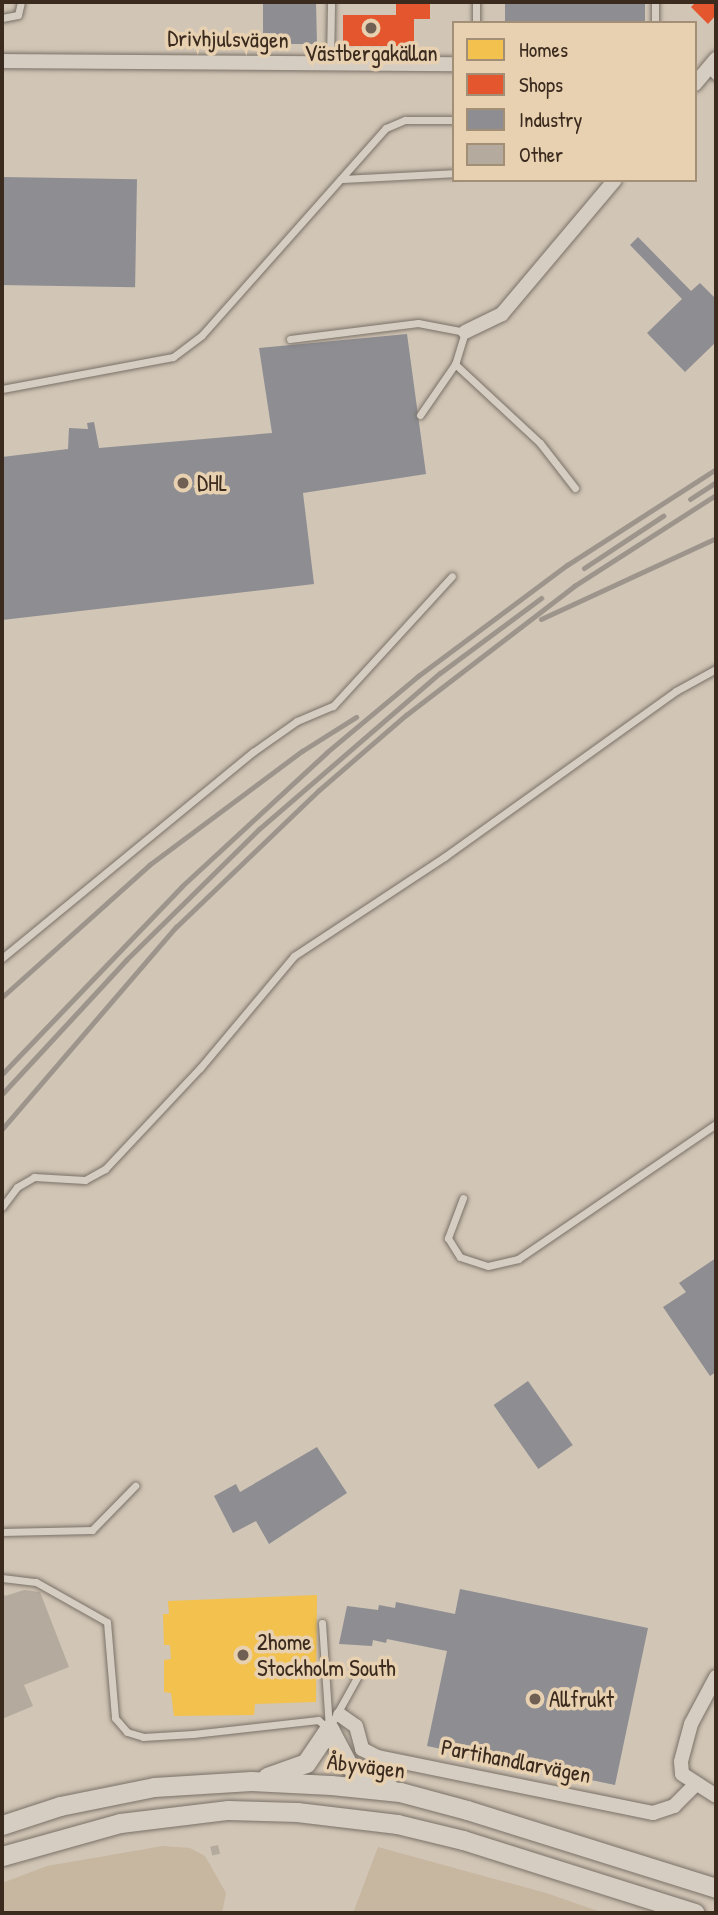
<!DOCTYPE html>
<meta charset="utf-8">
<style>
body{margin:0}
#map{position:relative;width:718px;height:1915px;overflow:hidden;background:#d1c5b5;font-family:"Patrick Hand",sans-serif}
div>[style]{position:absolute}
.green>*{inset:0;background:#c7b6a0}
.homes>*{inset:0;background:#f2c14e}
.shops>*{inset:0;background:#e4572e}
.industry>*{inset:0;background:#8d8d92;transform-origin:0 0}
.building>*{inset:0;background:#b4ab9e;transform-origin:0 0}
.roads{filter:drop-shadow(0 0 2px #7a7167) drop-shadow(0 0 2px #7a7167)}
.lane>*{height:7px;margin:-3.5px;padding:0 3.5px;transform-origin:3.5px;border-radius:3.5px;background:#d5cdc1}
.street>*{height:14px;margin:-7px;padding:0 7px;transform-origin:7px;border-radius:7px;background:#d5cdc1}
.secondary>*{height:19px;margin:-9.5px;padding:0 9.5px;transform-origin:9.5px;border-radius:9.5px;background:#d5cdc1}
.rail>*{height:5px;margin:-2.5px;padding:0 2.5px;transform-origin:2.5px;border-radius:2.5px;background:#9d958c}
.dots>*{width:19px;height:19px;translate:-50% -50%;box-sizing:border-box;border:4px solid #e8d1b1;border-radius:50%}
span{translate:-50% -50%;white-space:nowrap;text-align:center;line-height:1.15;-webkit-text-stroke:7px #e8d1b1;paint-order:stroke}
.street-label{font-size:23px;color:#3b2a1e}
.poi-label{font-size:23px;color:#3b2a1e}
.left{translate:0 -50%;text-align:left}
.frame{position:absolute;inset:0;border:4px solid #3b2a1e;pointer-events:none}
.legend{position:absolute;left:452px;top:21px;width:245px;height:161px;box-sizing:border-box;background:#e8d1b1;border:2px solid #a38e76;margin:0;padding:9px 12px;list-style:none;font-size:21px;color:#3b2a1e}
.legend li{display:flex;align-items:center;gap:14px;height:35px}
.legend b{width:35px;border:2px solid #a38e76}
</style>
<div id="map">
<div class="green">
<i style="clip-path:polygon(163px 1846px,190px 1848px,205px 1856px,226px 1893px,222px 1913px,2px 1913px,2px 1883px,47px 1866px)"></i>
<i style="clip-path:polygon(378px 1847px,546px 1893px,604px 1913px,353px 1913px)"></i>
</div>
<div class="homes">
<i style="clip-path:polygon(317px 1595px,316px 1702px,255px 1704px,254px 1715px,174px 1716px,171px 1693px,164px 1692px,164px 1660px,171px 1659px,170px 1645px,164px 1645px,163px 1614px,169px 1614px,168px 1601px)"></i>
</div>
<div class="shops">
<i style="clip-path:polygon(396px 2px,430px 2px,430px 19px,414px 19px,414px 46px,343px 46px,343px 15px,396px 15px)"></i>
<i style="clip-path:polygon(696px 2px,716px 2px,716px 15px,708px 24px,691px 7px)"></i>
</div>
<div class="industry">
<i style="clip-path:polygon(263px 2px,316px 2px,317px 44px,276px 44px,276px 33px,263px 33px)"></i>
<i style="left:505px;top:2px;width:140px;height:21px"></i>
<i style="left:2px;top:177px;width:135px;height:108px;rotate:1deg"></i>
<i style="clip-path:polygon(638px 237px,691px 291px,700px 283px,716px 299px,716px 342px,685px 372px,647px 333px,682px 299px,630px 245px)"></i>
<i style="clip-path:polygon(407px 334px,426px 474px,303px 493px,314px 584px,2px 620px,2px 457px,68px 449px,69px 428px,88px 429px,87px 423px,94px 422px,99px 448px,272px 433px,259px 348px)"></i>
<i style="clip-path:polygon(716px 1258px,716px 1372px,710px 1376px,663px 1307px,686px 1292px,679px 1283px)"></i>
<i style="left:528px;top:1381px;width:78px;height:42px;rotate:55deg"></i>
<i style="clip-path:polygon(317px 1447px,347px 1493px,269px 1544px,256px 1521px,233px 1533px,214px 1496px,236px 1484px,240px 1492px)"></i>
<i style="clip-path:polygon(460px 1589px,648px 1628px,615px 1785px,427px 1746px,447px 1651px,387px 1639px,386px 1643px,373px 1640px,372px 1646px,339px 1644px,347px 1606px,378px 1610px,379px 1605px,395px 1608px,396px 1602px,455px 1614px)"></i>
</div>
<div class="building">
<i style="clip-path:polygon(2px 1590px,5px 1596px,24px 1590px,40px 1592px,69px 1667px,24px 1685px,33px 1706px,2px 1719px)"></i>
<i style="left:218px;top:1845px;width:9px;height:8px;rotate:77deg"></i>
</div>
<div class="roads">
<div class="lane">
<i style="left:655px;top:2px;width:21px;rotate:90deg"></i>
<i style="left:2px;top:18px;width:16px;rotate:-11deg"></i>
<i style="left:18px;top:15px;width:13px;rotate:-77deg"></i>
<i style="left:476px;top:23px;width:21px;rotate:-90deg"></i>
<i style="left:330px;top:62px;width:60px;rotate:-89deg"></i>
<i style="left:708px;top:69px;width:11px;rotate:45deg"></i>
<i style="left:341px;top:179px;width:113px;rotate:-3deg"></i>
<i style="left:290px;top:339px;width:129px;rotate:-7.1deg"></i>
<i style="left:418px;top:323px;width:48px;rotate:10.8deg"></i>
<i style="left:465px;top:332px;width:34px;rotate:107deg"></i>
<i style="left:455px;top:364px;width:116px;rotate:42.9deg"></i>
<i style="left:540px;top:443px;width:57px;rotate:52.1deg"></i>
<i style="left:2px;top:389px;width:174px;rotate:-10.6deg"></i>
<i style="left:173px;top:357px;width:36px;rotate:-37deg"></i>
<i style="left:202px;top:335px;width:277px;rotate:-48.4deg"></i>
<i style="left:386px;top:128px;width:21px;rotate:-23deg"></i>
<i style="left:405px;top:120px;width:49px"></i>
<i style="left:420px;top:415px;width:62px;rotate:-55.5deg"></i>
<i style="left:2px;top:958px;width:325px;rotate:-39.4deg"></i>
<i style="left:253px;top:752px;width:54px;rotate:-35.2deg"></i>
<i style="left:297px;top:721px;width:39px;rotate:-23deg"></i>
<i style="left:333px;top:706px;width:176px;rotate:-47.5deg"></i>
<i style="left:463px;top:1198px;width:43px;rotate:110.6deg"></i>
<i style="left:448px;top:1238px;width:22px;rotate:58deg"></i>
<i style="left:460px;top:1257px;width:29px;rotate:18deg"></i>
<i style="left:488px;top:1266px;width:31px;rotate:-13deg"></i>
<i style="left:518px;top:1259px;width:240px;rotate:-34.3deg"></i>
<i style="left:2px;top:1207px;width:25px;rotate:-53deg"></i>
<i style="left:17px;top:1187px;width:20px;rotate:-30deg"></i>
<i style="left:34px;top:1177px;width:51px;rotate:3.4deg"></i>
<i style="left:85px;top:1180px;width:23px;rotate:-29deg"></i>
<i style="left:105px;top:1169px;width:139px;rotate:-46.8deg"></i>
<i style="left:200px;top:1068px;width:146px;rotate:-50deg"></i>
<i style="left:294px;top:956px;width:180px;rotate:-33.4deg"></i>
<i style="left:444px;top:857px;width:285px;rotate:-35.6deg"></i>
<i style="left:676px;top:691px;width:46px;rotate:-28.8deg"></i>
<i style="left:2px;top:1532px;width:90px;rotate:-1.3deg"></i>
<i style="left:92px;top:1530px;width:62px;rotate:-45.7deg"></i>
<i style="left:2px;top:1578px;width:34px;rotate:7deg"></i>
<i style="left:36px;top:1582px;width:81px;rotate:29.4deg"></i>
<i style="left:107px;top:1622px;width:96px;rotate:85.2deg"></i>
<i style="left:115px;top:1718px;width:18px;rotate:49deg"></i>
<i style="left:127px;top:1732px;width:17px;rotate:17deg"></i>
<i style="left:143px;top:1737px;width:50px;rotate:-3.4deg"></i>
<i style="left:193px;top:1734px;width:126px;rotate:-6.4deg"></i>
<i style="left:318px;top:1720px;width:13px;rotate:39deg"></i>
<i style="left:322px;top:1623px;width:105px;rotate:86.2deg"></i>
<i style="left:329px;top:1728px;width:60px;rotate:-60.9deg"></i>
</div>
<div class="street">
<i style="left:2px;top:61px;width:452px;rotate:0.4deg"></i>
<i style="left:695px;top:84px;width:33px;rotate:-50deg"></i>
<i style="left:465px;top:332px;width:41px;rotate:-25.9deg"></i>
<i style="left:502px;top:314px;width:175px;rotate:-49.9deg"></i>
<i style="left:716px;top:1677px;width:53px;rotate:118deg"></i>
<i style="left:691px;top:1724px;width:39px;rotate:105deg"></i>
<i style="left:681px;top:1762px;width:12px;rotate:85deg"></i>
<i style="left:682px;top:1774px;width:40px;rotate:32.9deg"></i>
<i style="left:340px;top:1715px;width:19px;rotate:35deg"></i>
<i style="left:356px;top:1726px;width:24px;rotate:75deg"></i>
<i style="left:362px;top:1749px;width:18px;rotate:27deg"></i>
<i style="left:378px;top:1757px;width:281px;rotate:11.5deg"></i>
<i style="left:653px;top:1813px;width:22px;rotate:-18deg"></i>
<i style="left:674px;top:1806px;width:30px;rotate:-45deg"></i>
</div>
<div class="secondary">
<i style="left:329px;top:1729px;width:41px;rotate:62.2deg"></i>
<i style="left:348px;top:1765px;width:46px;rotate:28.8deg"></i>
<i style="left:267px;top:1777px;width:41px;rotate:-19.7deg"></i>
<i style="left:306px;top:1763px;width:41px;rotate:-55.9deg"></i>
<i style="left:2px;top:1825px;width:61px;rotate:-18.1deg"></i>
<i style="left:60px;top:1806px;width:96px;rotate:-11.4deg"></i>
<i style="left:154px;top:1787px;width:97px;rotate:-3.5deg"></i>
<i style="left:251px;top:1781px;width:80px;rotate:2.9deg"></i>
<i style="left:331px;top:1785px;width:69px;rotate:5.8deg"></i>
<i style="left:400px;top:1792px;width:69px;rotate:15deg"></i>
<i style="left:467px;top:1810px;width:261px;rotate:17.4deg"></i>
<i style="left:2px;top:1856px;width:123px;rotate:-15.6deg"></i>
<i style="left:120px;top:1823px;width:109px;rotate:-6.9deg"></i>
<i style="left:228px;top:1810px;width:69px;rotate:1.7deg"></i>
<i style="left:297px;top:1812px;width:101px;rotate:6.8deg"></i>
<i style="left:397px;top:1824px;width:68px;rotate:13.6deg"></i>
<i style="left:463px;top:1840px;width:243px;rotate:17.5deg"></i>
</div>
</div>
<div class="rail">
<i style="left:690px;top:499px;width:31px;rotate:-33deg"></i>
<i style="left:584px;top:568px;width:95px;rotate:-33.4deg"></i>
<i style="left:541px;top:619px;width:193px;rotate:-24.8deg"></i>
<i style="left:2px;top:997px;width:198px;rotate:-41.9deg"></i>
<i style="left:149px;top:865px;width:191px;rotate:-36.7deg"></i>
<i style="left:302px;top:751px;width:64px;rotate:-32.2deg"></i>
<i style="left:2px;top:1074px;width:260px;rotate:-46.2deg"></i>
<i style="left:182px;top:886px;width:197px;rotate:-42.7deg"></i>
<i style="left:327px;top:752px;width:119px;rotate:-39.9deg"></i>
<i style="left:418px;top:676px;width:186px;rotate:-36.7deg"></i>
<i style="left:567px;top:565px;width:177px;rotate:-32.8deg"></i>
<i style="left:2px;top:1094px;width:183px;rotate:-47.2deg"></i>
<i style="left:126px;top:960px;width:187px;rotate:-44.6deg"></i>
<i style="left:259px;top:829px;width:239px;rotate:-40.8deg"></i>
<i style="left:440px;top:673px;width:126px;rotate:-36.6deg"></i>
<i style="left:2px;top:1129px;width:267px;rotate:-49.3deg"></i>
<i style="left:176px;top:927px;width:198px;rotate:-43.8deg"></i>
<i style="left:319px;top:790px;width:115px;rotate:-40.8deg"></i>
<i style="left:406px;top:715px;width:212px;rotate:-37.5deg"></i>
<i style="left:574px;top:586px;width:169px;rotate:-32.7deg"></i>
</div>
<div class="dots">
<i style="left:371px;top:28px;background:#706053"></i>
<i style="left:183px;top:483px;background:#706053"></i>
<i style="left:243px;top:1655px;background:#706053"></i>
<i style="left:535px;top:1699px;background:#706053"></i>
</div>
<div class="street-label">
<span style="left:228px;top:39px;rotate:1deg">Drivhjulsvägen</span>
<span style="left:516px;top:1761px;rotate:11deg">Partihandlarvägen</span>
<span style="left:366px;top:1766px;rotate:7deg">Åbyvägen</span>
</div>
<div class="poi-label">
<span style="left:371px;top:53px">Västbergakällan</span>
<span class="left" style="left:197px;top:483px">DHL</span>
<span class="left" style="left:257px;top:1655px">2home<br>Stockholm South</span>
<span class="left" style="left:549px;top:1699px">Allfrukt</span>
</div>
<div class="frame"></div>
<ul class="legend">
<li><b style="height:19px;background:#f2c14e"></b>Homes</li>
<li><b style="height:19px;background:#e4572e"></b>Shops</li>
<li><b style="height:19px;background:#8d8d92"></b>Industry</li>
<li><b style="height:19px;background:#b4ab9e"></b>Other</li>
</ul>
</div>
